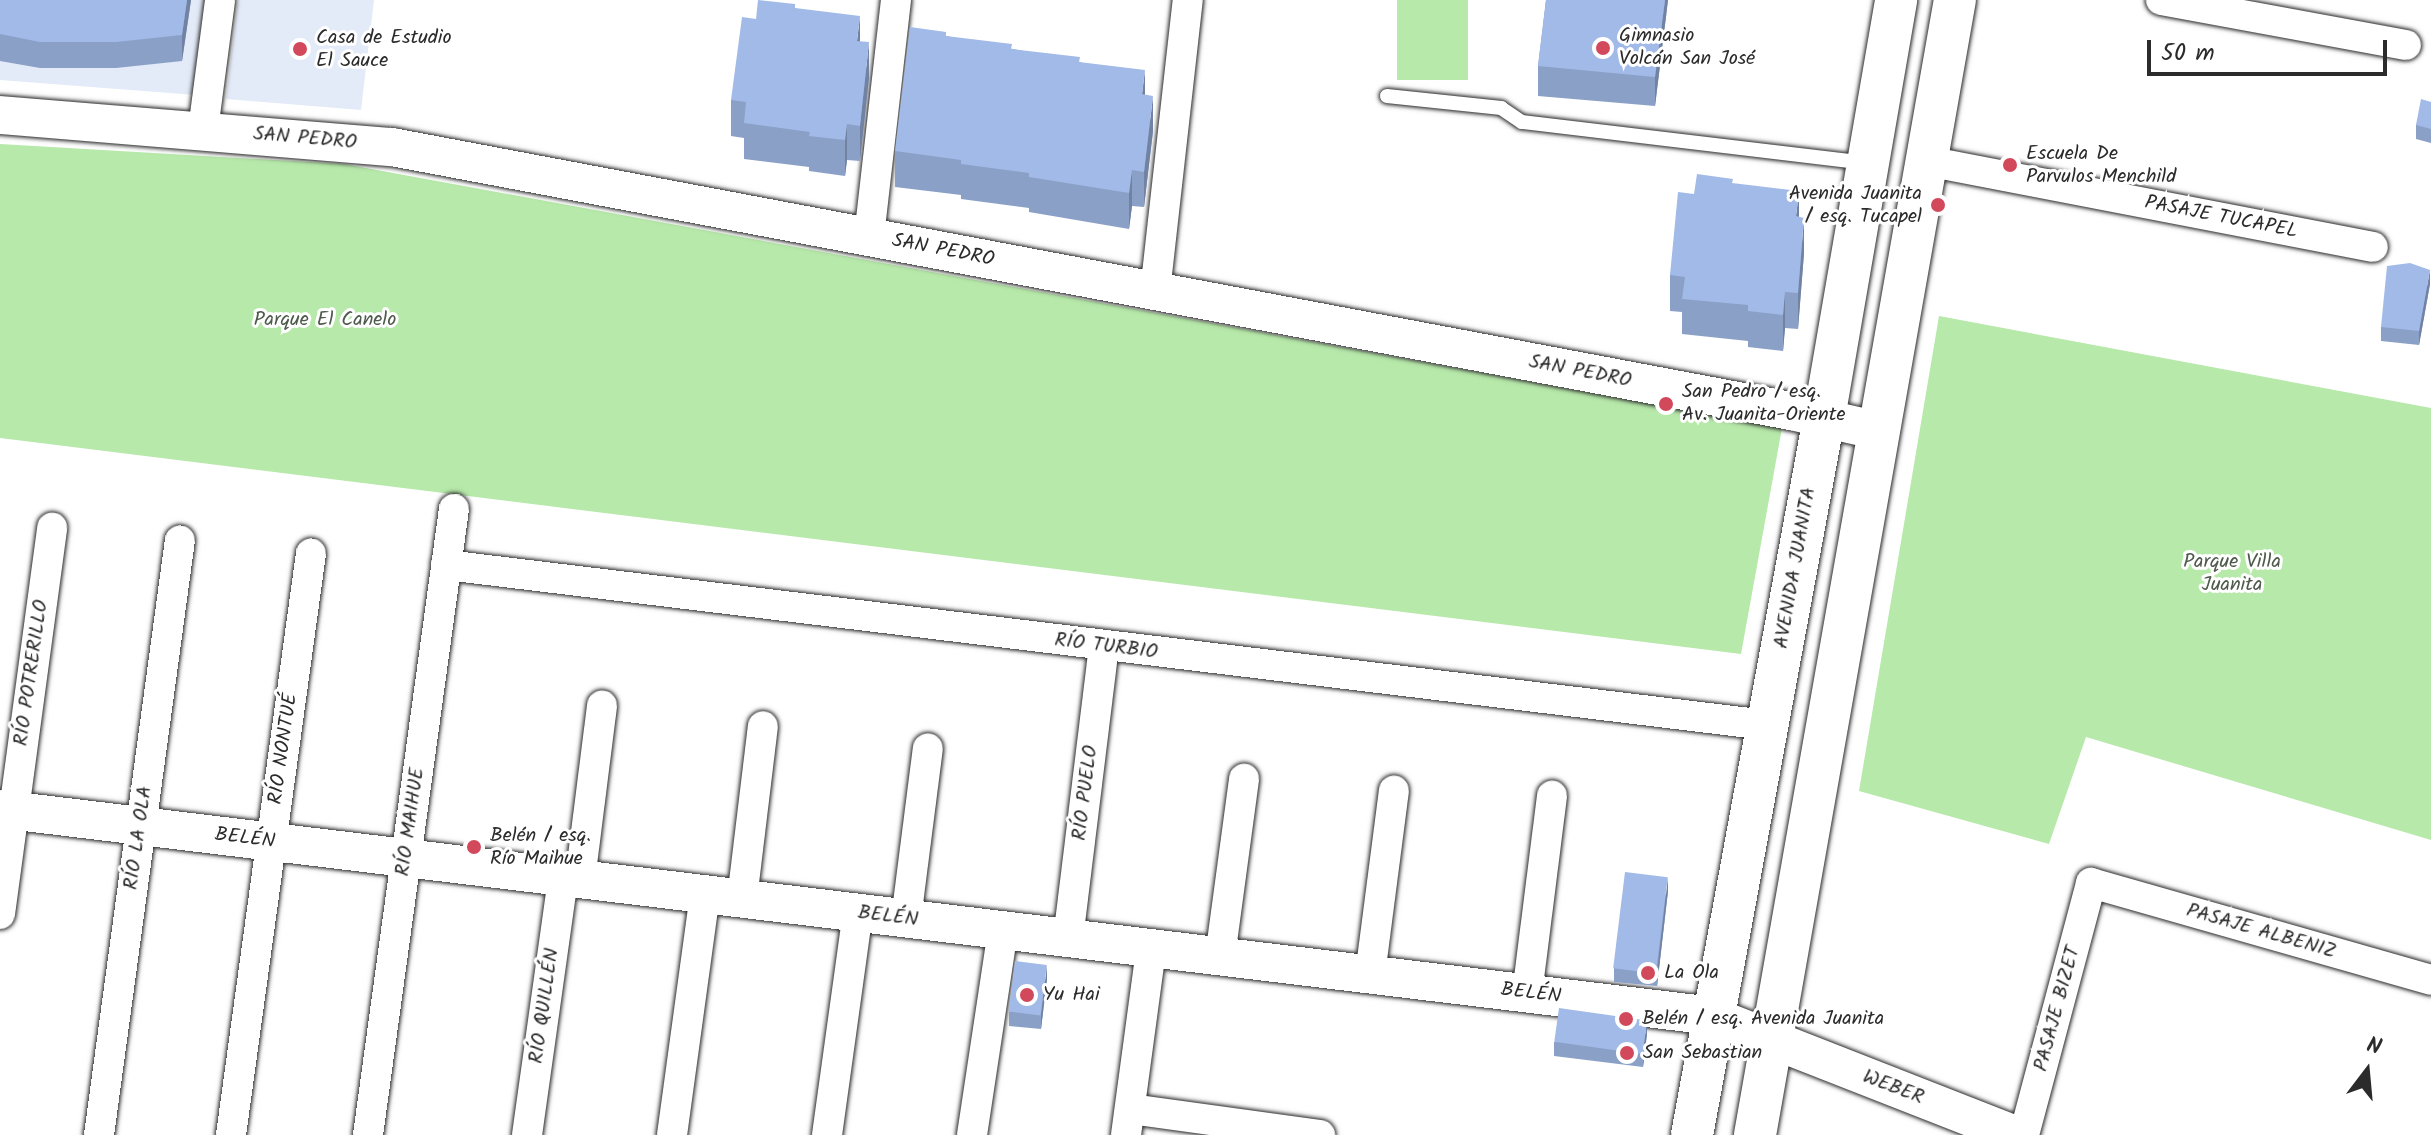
<!DOCTYPE html>
<meta charset="utf-8">
<style>
body{margin:0}
#map{position:relative;width:2431px;height:1135px;overflow:hidden;background:#fff;font-family:Kalam,sans-serif}
div>[style]{position:absolute}
.built>*{inset:0;background:#e3eaf8}
.green>*{inset:0;background:#b7e9aa;transform-origin:0 0}
.roads{filter:drop-shadow(0 0 2px #2b2b2b) drop-shadow(0 0 2px #2b2b2b)}
.service>*{height:14px;margin:-7px;padding:0 7px;transform-origin:7px;border-radius:7px;background:#fff}
.minor>*{height:30px;margin:-15px;padding:0 15px;transform-origin:15px;border-radius:15px;background:#fff}
.tertiary>*{height:38px;margin:-19px;padding:0 19px;transform-origin:19px;border-radius:19px;background:#fff}
.secondary>*{height:42px;margin:-21px;padding:0 21px;transform-origin:21px;border-radius:21px;background:#fff}
.wall>*{inset:0;background:#8aa0c7}
.shaded-wall>*{inset:0;background:#7182a2}
.building>*{inset:0;background:#a1bae7;transform-origin:0 0}
.dots>*{width:22px;height:22px;translate:-50% -50%;box-sizing:border-box;border:4px solid #fff;border-radius:50%}
span{translate:-50% -50%;white-space:nowrap;text-align:center;line-height:1.15;-webkit-text-stroke:6px #fff;paint-order:stroke}
.poi-label{font-size:20px;color:#2b2b2b}
.left{translate:0 -50%;text-align:left}
.right{translate:-100% -50%;text-align:right}
.street-label{font-size:20px;color:#2b2b2b}
.park-label{font-size:20px;color:#4e5a4b}
.north{position:absolute;left:2327px;top:1031px;width:80px;height:80px;-webkit-text-stroke:6px #fff;paint-order:stroke;rotate:16deg;font-size:22px;font-weight:700;line-height:32px;text-align:center;color:#2b2b2b}
.north::after{content:'';display:block;margin:auto;width:28px;height:36px;background:#2b2b2b;clip-path:polygon(50% 0,100% 100%,50% 72%,0 100%)}
.scale{position:absolute;left:2147px;top:40px;width:240px;height:36px;box-sizing:border-box;border:4px solid #2b2b2b;border-top:0;padding-left:10px;font-size:24px;line-height:28px;white-space:nowrap;color:#2b2b2b;-webkit-text-stroke:6px #fff;paint-order:stroke}
</style>
<div id="map">
<div class="built">
<i style="clip-path:polygon(0 0,204px 0,196px 95px,0 80px)"></i>
<i style="clip-path:polygon(238px 0,374px 0,361px 110px,226px 99px)"></i>
</div>
<div class="green">
<i style="left:1397px;top:0;width:71px;height:80px"></i>
<i style="clip-path:polygon(0 144px,344px 164px,1782px 428px,1741px 654px,0 438px)"></i>
<i style="clip-path:polygon(1939px 316px,2431px 408px,2431px 840px,2086px 737px,2049px 844px,1859px 791px)"></i>
</div>
<div class="roads">
<div class="service">
<i style="left:1387px;top:96px;width:115px;rotate:6deg"></i>
<i style="left:1501px;top:108px;width:25px;rotate:34deg"></i>
<i style="left:1522px;top:122px;width:346px;rotate:6.8deg"></i>
</div>
<div class="minor">
<i style="left:2161px;top:0;width:249px;rotate:10.4deg"></i>
<i style="left:203px;top:130px;width:131px;rotate:-82.5deg"></i>
<i style="left:1927px;top:161px;width:454px;rotate:10.9deg"></i>
<i style="left:869px;top:237px;width:239px;rotate:-83.5deg"></i>
<i style="left:1155px;top:292px;width:294px;rotate:-83.6deg"></i>
<i style="left:446px;top:565px;width:1331px;rotate:6.91deg"></i>
<i style="left:580px;top:880px;width:176px;rotate:-82.8deg"></i>
<i style="left:742px;top:899px;width:174px;rotate:-83.1deg"></i>
<i style="left:0;top:914px;width:390px;rotate:-82.3deg"></i>
<i style="left:906px;top:919px;width:172px;rotate:-82.7deg"></i>
<i style="left:1068px;top:939px;width:294px;rotate:-83deg"></i>
<i style="left:1220px;top:957px;width:180px;rotate:-82.3deg"></i>
<i style="left:1370px;top:975px;width:186px;rotate:-82.6deg"></i>
<i style="left:1527px;top:994px;width:200px;rotate:-82.8deg"></i>
<i style="left:1130px;top:1109px;width:192px;rotate:7.8deg"></i>
<i style="left:99px;top:1135px;width:600px;rotate:-82.25deg"></i>
<i style="left:231px;top:1135px;width:587px;rotate:-82.17deg"></i>
<i style="left:368px;top:1135px;width:632px;rotate:-82.18deg"></i>
<i style="left:527px;top:1135px;width:260px;rotate:-82deg"></i>
<i style="left:672px;top:1135px;width:242px;rotate:-82.2deg"></i>
<i style="left:827px;top:1135px;width:224px;rotate:-82.1deg"></i>
<i style="left:972px;top:1135px;width:206px;rotate:-81.4deg"></i>
<i style="left:1126px;top:1135px;width:188px;rotate:-82.3deg"></i>
<i style="left:2024px;top:1135px;width:261px;rotate:-75.1deg"></i>
<i style="left:2091px;top:883px;width:354px;rotate:15.9deg"></i>
</div>
<div class="tertiary">
<i style="left:0;top:115px;width:393px;rotate:4.7deg"></i>
<i style="left:392px;top:147px;width:1424px;rotate:10.69deg"></i>
<i style="left:1791px;top:411px;width:91px;rotate:12.7deg"></i>
<i style="left:0;top:809px;width:1724px;rotate:6.89deg"></i>
<i style="left:1712px;top:1016px;width:326px;rotate:21.4deg"></i>
</div>
<div class="secondary">
<i style="left:1692px;top:1135px;width:729px;rotate:-79.57deg"></i>
<i style="left:1824px;top:418px;width:424px;rotate:-80.2deg"></i>
<i style="left:1755px;top:1135px;width:1152px;rotate:-80.01deg"></i>
</div>
</div>
<div class="wall">
<i style="clip-path:polygon(0 0,191px 0,182px 61px,116px 68px,40px 68px,0 61px)"></i>
<i style="clip-path:polygon(1546px 0,1668px 0,1655px 106px,1538px 96px,1538px 66px)"></i>
<i style="clip-path:polygon(795px 8px,860px 41px,869px 78px,860px 161px,847px 160px,845px 176px,809px 171px,809px 167px,744px 159px,744px 138px,731px 136px,731px 100px)"></i>
<i style="clip-path:polygon(946px 36px,1080px 62px,1145px 95px,1153px 131px,1144px 207px,1132px 206px,1129px 229px,1029px 212px,1029px 208px,961px 199px,961px 195px,895px 187px,895px 151px)"></i>
<i style="clip-path:polygon(2431px 102px,2431px 143px,2416px 139px,2416px 125px)"></i>
<i style="clip-path:polygon(1733px 184px,1799px 217px,1804px 253px,1798px 329px,1785px 328px,1783px 351px,1748px 347px,1748px 341px,1682px 334px,1682px 312px,1670px 311px,1670px 275px,1694px 194px)"></i>
<i style="clip-path:polygon(2430px 284px,2419px 345px,2381px 341px,2381px 327px)"></i>
<i style="clip-path:polygon(1668px 891px,1657px 986px,1614px 982px,1614px 968px)"></i>
<i style="clip-path:polygon(1047px 979px,1041px 1029px,1009px 1026px,1009px 1012px)"></i>
<i style="clip-path:polygon(1647px 1034px,1643px 1067px,1554px 1056px,1554px 1042px)"></i>
</div>
<div class="shaded-wall">
<i style="clip-path:polygon(187px 0,191px 0,182px 61px,182px 35px)"></i>
<i style="clip-path:polygon(1665px 0,1668px 0,1655px 106px,1655px 77px)"></i>
<i style="clip-path:polygon(860px 16px,860px 52px,857px 41px)"></i>
<i style="clip-path:polygon(869px 42px,869px 78px,860px 161px,860px 126px)"></i>
<i style="clip-path:polygon(1145px 70px,1145px 105px,1142px 94px)"></i>
<i style="clip-path:polygon(1153px 96px,1153px 131px,1144px 207px,1144px 172px)"></i>
<i style="clip-path:polygon(847px 124px,847px 160px,845px 176px,845px 140px)"></i>
<i style="clip-path:polygon(1132px 170px,1132px 206px,1129px 229px,1129px 193px)"></i>
<i style="clip-path:polygon(1799px 191px,1799px 227px,1796px 216px)"></i>
<i style="clip-path:polygon(1804px 218px,1804px 253px,1798px 329px,1798px 293px)"></i>
<i style="clip-path:polygon(2430px 270px,2430px 284px,2419px 345px,2419px 331px)"></i>
<i style="clip-path:polygon(1785px 292px,1785px 328px,1783px 351px,1783px 315px)"></i>
<i style="clip-path:polygon(1668px 877px,1668px 891px,1657px 986px,1657px 972px)"></i>
<i style="clip-path:polygon(1047px 965px,1047px 979px,1041px 1029px,1041px 1015px)"></i>
<i style="clip-path:polygon(1647px 1020px,1647px 1034px,1643px 1067px,1643px 1053px)"></i>
</div>
<div class="building">
<i style="clip-path:polygon(0 0,187px 0,182px 35px,116px 42px,40px 42px,0 34px)"></i>
<i style="clip-path:polygon(758px 0,795px 4px,795px 8px,860px 16px,857px 41px,869px 42px,860px 126px,847px 124px,845px 140px,809px 136px,810px 132px,744px 123px,746px 102px,731px 100px,742px 17px,756px 19px)"></i>
<i style="clip-path:polygon(1546px 0,1665px 0,1655px 77px,1538px 66px)"></i>
<i style="clip-path:polygon(910px 27px,946px 32px,946px 36px,1012px 44px,1011px 49px,1080px 57px,1079px 62px,1145px 70px,1142px 94px,1153px 96px,1144px 172px,1132px 170px,1129px 193px,1029px 177px,1029px 173px,961px 164px,961px 160px,895px 151px)"></i>
<i style="clip-path:polygon(2421px 99px,2431px 102px,2431px 129px,2416px 125px)"></i>
<i style="clip-path:polygon(1697px 174px,1733px 179px,1732px 183px,1799px 191px,1796px 216px,1804px 218px,1798px 293px,1785px 292px,1783px 315px,1748px 311px,1748px 305px,1682px 299px,1685px 277px,1670px 275px,1678px 192px,1694px 194px)"></i>
<i style="clip-path:polygon(2410px 263px,2430px 270px,2419px 331px,2381px 327px,2387px 266px)"></i>
<i style="left:1625px;top:872px;width:43px;height:97px;rotate:7deg"></i>
<i style="left:1015px;top:961px;width:32px;height:51px;rotate:7deg"></i>
<i style="left:1559px;top:1008px;width:89px;height:34px;rotate:8deg"></i>
</div>
<div class="dots">
<i style="left:1603px;top:48px;background:#d1495b"></i>
<i style="left:300px;top:49px;background:#d1495b"></i>
<i style="left:2010px;top:165px;background:#d1495b"></i>
<i style="left:1938px;top:205px;background:#d1495b"></i>
<i style="left:1666px;top:404px;background:#d1495b"></i>
<i style="left:474px;top:847px;background:#d1495b"></i>
<i style="left:1648px;top:973px;background:#d1495b"></i>
<i style="left:1027px;top:995px;background:#d1495b"></i>
<i style="left:1626px;top:1019px;background:#d1495b"></i>
<i style="left:1627px;top:1053px;background:#d1495b"></i>
</div>
<div class="poi-label">
<span class="left" style="left:1619px;top:48px">Gimnasio<br>Volcán San José</span>
<span class="left" style="left:316px;top:50px">Casa de Estudio<br>El Sauce</span>
<span class="left" style="left:2026px;top:166px">Escuela De<br>Parvulos Menchild</span>
<span class="right" style="left:1922px;top:206px">Avenida Juanita<br>/ esq. Tucapel</span>
<span class="left" style="left:1682px;top:404px">San Pedro / esq.<br>Av. Juanita-Oriente</span>
<span class="left" style="left:490px;top:848px">Belén / esq.<br>Río Maihue</span>
<span class="left" style="left:1664px;top:973px">La Ola</span>
<span class="left" style="left:1043px;top:995px">Yu Hai</span>
<span class="left" style="left:1642px;top:1019px">Belén / esq. Avenida Juanita</span>
<span class="left" style="left:1643px;top:1053px">San Sebastian</span>
</div>
<div class="street-label">
<span style="left:305px;top:139px;rotate:5deg">SAN PEDRO</span>
<span style="left:2221px;top:218px;rotate:11deg">PASAJE TUCAPEL</span>
<span style="left:943px;top:251px;rotate:11deg">SAN PEDRO</span>
<span style="left:1580px;top:372px;rotate:11deg">SAN PEDRO</span>
<span style="left:1796px;top:568px;rotate:-80deg">AVENIDA JUANITA</span>
<span style="left:1106px;top:647px;rotate:7deg">RÍO TURBIO</span>
<span style="left:32px;top:673px;rotate:-82deg">RÍO POTRERILLO</span>
<span style="left:284px;top:749px;rotate:-82deg">RÍO NONTUÉ</span>
<span style="left:1086px;top:793px;rotate:-83deg">RÍO PUELO</span>
<span style="left:411px;top:822px;rotate:-82deg">RÍO MAIHUE</span>
<span style="left:139px;top:838px;rotate:-82deg">RÍO LA OLA</span>
<span style="left:245px;top:839px;rotate:7deg">BELÉN</span>
<span style="left:888px;top:917px;rotate:7deg">BELÉN</span>
<span style="left:2261px;top:932px;rotate:16deg">PASAJE ALBENIZ</span>
<span style="left:1531px;top:994px;rotate:7deg">BELÉN</span>
<span style="left:545px;top:1006px;rotate:-82deg">RÍO QUILLÉN</span>
<span style="left:2058px;top:1009px;rotate:-75deg">PASAJE BIZET</span>
<span style="left:1893px;top:1088px;rotate:21deg">WEBER</span>
</div>
<div class="park-label">
<span style="left:325px;top:320px">Parque El Canelo</span>
<span style="left:2232px;top:574px">Parque Villa<br>Juanita</span>
</div>
<div class="north">N</div>
<div class="scale">50 m</div>
</div>
